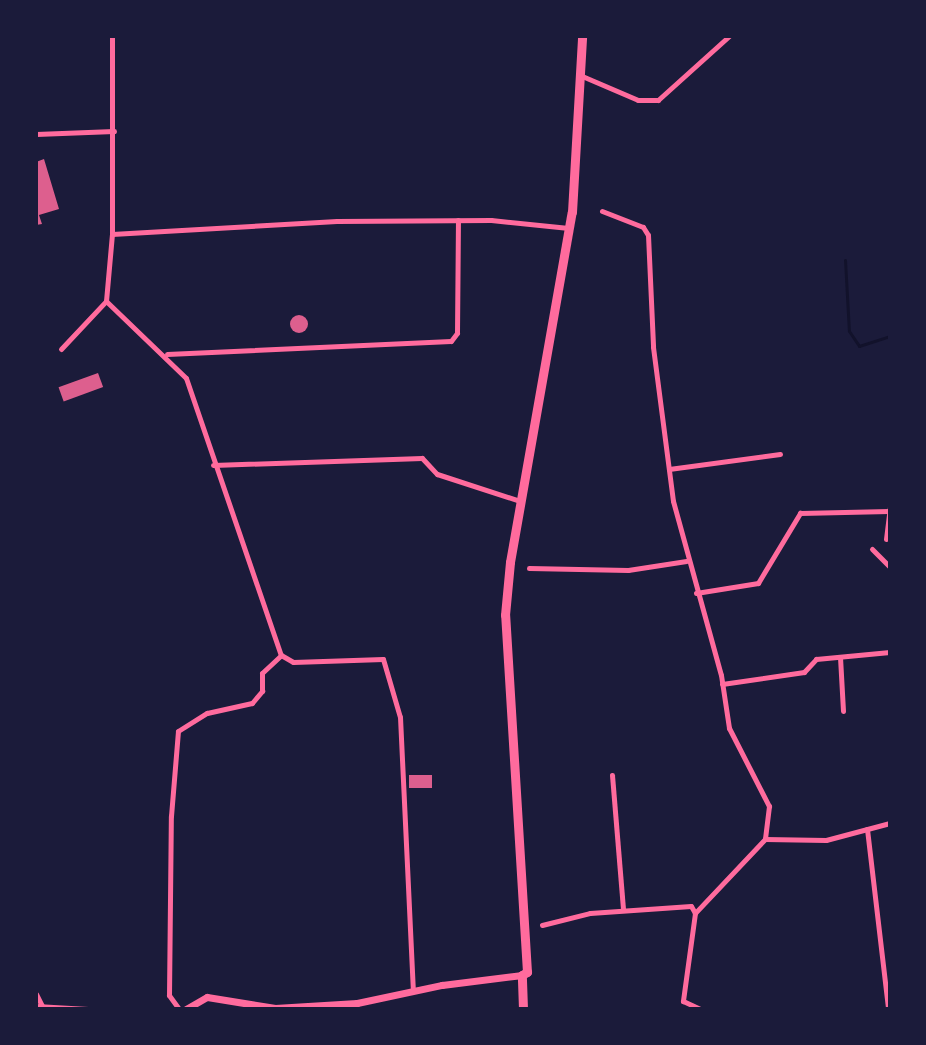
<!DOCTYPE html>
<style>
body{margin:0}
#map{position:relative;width:926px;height:1045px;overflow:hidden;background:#1b1b3a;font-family:Arial,sans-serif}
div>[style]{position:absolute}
.stream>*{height:3px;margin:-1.5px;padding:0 1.5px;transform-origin:1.5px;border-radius:1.5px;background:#12122b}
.building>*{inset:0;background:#dd5f8e;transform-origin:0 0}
.round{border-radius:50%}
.minor>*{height:5px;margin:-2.5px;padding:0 2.5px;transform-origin:2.5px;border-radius:2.5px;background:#ff6b9d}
.secondary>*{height:7px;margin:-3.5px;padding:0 3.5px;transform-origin:3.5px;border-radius:3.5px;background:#ff6b9d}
.trunk>*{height:9px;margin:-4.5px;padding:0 4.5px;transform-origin:4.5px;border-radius:4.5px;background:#ff6b9d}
span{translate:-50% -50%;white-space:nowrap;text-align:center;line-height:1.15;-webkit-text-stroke:6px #1b1b3a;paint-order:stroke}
.frame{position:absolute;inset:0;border:38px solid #1b1b3a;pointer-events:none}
</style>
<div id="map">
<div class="stream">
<i style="left:845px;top:260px;width:71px;rotate:86.8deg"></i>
<i style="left:849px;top:331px;width:18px;rotate:56deg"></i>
<i style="left:859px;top:346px;width:33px;rotate:-18deg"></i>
</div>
<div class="building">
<i style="clip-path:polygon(44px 159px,59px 209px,39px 215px,42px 224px,36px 225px,36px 162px)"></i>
<i class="round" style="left:290px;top:315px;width:18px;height:18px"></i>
<i style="left:98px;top:373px;width:15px;height:42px;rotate:70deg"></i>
<i style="left:409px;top:775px;width:23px;height:13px"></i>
</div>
<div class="minor">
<i style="left:582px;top:76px;width:61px;rotate:23.2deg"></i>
<i style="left:638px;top:100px;width:20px"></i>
<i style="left:658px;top:100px;width:96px;rotate:-42deg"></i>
<i style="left:36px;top:134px;width:78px;rotate:-2.2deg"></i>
<i style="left:602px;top:211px;width:44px;rotate:21.3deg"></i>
<i style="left:643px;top:227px;width:9px;rotate:58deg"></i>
<i style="left:648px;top:235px;width:112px;rotate:87.4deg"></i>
<i style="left:653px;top:347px;width:155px;rotate:82.6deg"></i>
<i style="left:673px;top:501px;width:180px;rotate:74.6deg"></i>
<i style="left:721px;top:675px;width:54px;rotate:81.4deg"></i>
<i style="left:729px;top:728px;width:88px;rotate:62.9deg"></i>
<i style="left:769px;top:806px;width:33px;rotate:97deg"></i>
<i style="left:765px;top:839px;width:102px;rotate:133.4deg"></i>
<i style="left:112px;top:234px;width:225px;rotate:-3.3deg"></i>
<i style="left:337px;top:221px;width:154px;rotate:-0.4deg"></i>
<i style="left:491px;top:220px;width:78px;rotate:5.9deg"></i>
<i style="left:106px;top:301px;width:111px;rotate:43.9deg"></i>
<i style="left:186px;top:378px;width:293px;rotate:71.1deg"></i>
<i style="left:281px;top:655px;width:14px;rotate:30deg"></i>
<i style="left:293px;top:662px;width:90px;rotate:-1.9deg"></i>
<i style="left:383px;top:659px;width:60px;rotate:73.7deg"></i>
<i style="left:400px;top:717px;width:273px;rotate:87.3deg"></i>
<i style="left:61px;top:349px;width:66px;rotate:-46.8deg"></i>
<i style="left:106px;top:301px;width:67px;rotate:-84.9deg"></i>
<i style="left:112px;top:234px;width:198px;rotate:-90deg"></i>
<i style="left:167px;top:354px;width:284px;rotate:-2.6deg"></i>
<i style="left:451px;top:341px;width:10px;rotate:-53deg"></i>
<i style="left:457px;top:333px;width:113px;rotate:-89.5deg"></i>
<i style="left:213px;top:465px;width:209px;rotate:-1.9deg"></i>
<i style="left:422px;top:458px;width:22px;rotate:47deg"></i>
<i style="left:437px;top:474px;width:87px;rotate:18deg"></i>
<i style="left:669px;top:469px;width:112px;rotate:-7.7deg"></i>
<i style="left:886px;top:539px;width:32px;rotate:-83deg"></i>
<i style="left:872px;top:549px;width:25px;rotate:45deg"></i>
<i style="left:529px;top:568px;width:99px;rotate:1.2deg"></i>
<i style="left:628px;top:570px;width:59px;rotate:-8.8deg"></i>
<i style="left:696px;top:593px;width:63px;rotate:-9.2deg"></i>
<i style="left:758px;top:583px;width:82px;rotate:-59deg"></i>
<i style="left:800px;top:513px;width:89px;rotate:-1.3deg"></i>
<i style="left:840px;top:657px;width:54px;rotate:86.8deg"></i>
<i style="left:722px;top:684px;width:83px;rotate:-8.3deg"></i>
<i style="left:804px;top:672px;width:18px;rotate:-47deg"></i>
<i style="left:816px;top:659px;width:74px;rotate:-5.4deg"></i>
<i style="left:612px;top:775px;width:134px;rotate:85.3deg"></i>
<i style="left:867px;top:829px;width:181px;rotate:83.3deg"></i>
<i style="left:765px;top:839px;width:61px;rotate:0.9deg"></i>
<i style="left:826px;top:840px;width:66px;rotate:-14.9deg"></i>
<i style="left:542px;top:925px;width:49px;rotate:-14deg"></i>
<i style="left:590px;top:913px;width:101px;rotate:-4deg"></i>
<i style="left:691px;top:906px;width:8px;rotate:60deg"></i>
<i style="left:695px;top:913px;width:89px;rotate:97.8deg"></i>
<i style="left:683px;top:1001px;width:19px;rotate:25deg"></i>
<i style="left:36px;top:994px;width:13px;rotate:63deg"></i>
<i style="left:36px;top:1006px;width:52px;rotate:3.3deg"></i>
<i style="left:179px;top:1009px;width:17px;rotate:-126deg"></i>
<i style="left:169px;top:995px;width:179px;rotate:-89.4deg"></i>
<i style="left:171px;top:816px;width:85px;rotate:-85.3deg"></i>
<i style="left:178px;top:731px;width:34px;rotate:-32deg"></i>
<i style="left:207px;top:713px;width:46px;rotate:-12.5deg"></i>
<i style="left:252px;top:703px;width:16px;rotate:-50deg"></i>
<i style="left:262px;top:691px;width:18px;rotate:-90deg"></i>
<i style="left:262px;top:673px;width:26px;rotate:-43deg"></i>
</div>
<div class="secondary">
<i style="left:186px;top:1009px;width:24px;rotate:-30deg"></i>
<i style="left:207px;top:997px;width:69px;rotate:9.2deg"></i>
<i style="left:275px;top:1008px;width:82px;rotate:-3.5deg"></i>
<i style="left:357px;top:1003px;width:87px;rotate:-12deg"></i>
<i style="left:442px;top:985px;width:81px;rotate:-7.1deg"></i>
</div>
<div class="trunk">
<i style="left:523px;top:1009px;width:34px;rotate:-92deg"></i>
<i style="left:522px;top:975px;width:6px;rotate:-31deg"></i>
<i style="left:527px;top:972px;width:358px;rotate:-93.5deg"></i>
<i style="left:505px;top:615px;width:53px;rotate:-84.6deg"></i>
<i style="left:510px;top:562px;width:355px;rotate:-80deg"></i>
<i style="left:572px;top:212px;width:176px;rotate:-86.7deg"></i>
</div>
<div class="frame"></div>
</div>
